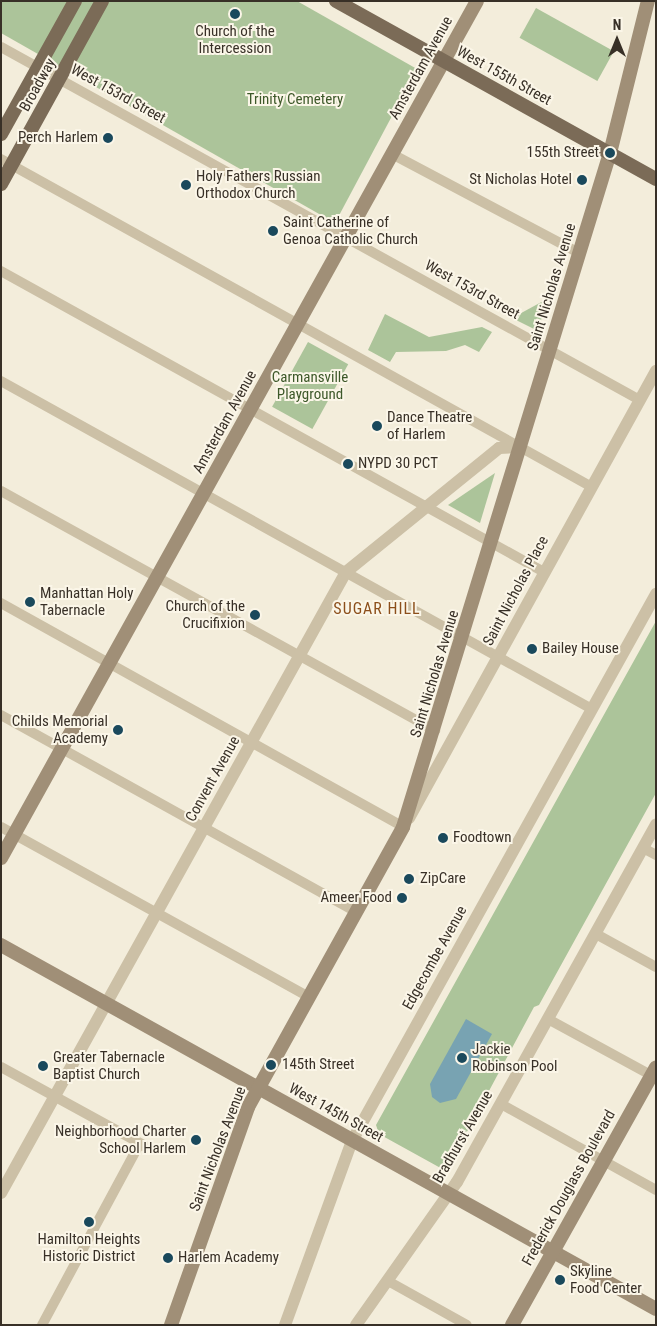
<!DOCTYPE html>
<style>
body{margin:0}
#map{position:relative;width:657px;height:1326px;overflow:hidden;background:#f3eddb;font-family:"Roboto Condensed",sans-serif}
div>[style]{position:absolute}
.green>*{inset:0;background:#acc49a;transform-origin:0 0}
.water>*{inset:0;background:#78a3b2}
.minor>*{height:10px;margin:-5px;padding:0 5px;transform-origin:5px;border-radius:5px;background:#ccc0a6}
.tertiary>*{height:12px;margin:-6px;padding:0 6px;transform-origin:6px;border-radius:6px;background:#ccc0a6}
.secondary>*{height:14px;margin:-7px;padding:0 7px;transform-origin:7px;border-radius:7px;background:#a08f77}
.primary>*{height:14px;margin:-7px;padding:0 7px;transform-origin:7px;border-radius:7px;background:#7b6b57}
.dots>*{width:14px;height:14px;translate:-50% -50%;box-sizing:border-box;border:2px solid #fbf6e8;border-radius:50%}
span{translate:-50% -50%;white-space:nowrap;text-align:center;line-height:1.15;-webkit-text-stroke:4px #fbf6e8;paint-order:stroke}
.poi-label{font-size:15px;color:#383027}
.right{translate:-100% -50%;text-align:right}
.left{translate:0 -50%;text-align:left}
.street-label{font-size:15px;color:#383027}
.park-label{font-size:15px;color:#3d5829}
.neighbourhood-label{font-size:16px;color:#8c4f1b;letter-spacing:1px}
.frame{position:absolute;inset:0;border:2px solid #383027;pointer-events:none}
.north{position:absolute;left:592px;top:15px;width:50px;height:50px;-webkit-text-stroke:4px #fbf6e8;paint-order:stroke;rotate:0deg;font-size:14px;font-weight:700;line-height:20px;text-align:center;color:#383027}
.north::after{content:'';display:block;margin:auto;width:18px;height:22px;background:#383027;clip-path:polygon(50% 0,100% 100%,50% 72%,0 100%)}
</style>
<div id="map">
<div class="green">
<i style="clip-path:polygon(1px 1px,297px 1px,417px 69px,335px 223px,1px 33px)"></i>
<i style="left:536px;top:8px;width:89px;height:34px;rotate:29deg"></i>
<i style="clip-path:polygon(547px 299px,538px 331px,512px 318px)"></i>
<i style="clip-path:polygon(385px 314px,429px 337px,482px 327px,492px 332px,479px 352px,465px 345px,446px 351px,396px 352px,390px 362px,368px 350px)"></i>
<i style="left:308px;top:342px;width:46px;height:74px;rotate:29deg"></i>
<i style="clip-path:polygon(495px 473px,480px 523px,448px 505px)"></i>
<i style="clip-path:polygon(656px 621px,656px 793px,539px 1005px,534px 1007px,446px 1171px,379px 1134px,376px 1125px)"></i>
</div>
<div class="water">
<i style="clip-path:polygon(466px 1019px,492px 1034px,456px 1099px,440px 1103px,432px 1097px,430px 1084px)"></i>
</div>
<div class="minor">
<i style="left:1px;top:47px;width:730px;rotate:28.92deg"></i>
<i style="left:392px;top:154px;width:212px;rotate:27.9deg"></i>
<i style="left:1px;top:159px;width:676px;rotate:29.03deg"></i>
<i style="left:1px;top:271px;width:621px;rotate:29deg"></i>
<i style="left:1px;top:381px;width:676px;rotate:29.03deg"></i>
<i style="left:1px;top:491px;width:496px;rotate:28.9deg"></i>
<i style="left:1px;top:603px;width:460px;rotate:29.1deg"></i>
<i style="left:1px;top:715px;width:406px;rotate:29deg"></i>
<i style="left:1px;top:827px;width:352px;rotate:28.9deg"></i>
<i style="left:643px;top:848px;width:15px;rotate:28deg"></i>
<i style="left:596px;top:934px;width:68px;rotate:28.8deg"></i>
<i style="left:548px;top:1019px;width:123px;rotate:28.6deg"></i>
<i style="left:1px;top:1067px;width:164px;rotate:28.7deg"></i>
<i style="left:501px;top:1104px;width:177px;rotate:29deg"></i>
<i style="left:388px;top:1281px;width:90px;rotate:29.1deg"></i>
<i style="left:42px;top:1325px;width:204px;rotate:-61.7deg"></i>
<i style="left:139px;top:1145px;width:6px;rotate:9deg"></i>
</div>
<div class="tertiary">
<i style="left:409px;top:818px;width:511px;rotate:-61.08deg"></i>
<i style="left:1px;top:1193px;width:710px;rotate:-60.95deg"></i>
<i style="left:346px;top:572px;width:197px;rotate:-39deg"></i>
<i style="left:499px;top:448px;width:22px;rotate:-3deg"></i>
<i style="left:285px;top:1325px;width:196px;rotate:-70deg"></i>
<i style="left:352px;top:1141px;width:626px;rotate:-60.94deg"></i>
<i style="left:356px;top:1325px;width:175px;rotate:-54.8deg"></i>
<i style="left:457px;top:1182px;width:409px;rotate:-60.9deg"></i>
</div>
<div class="secondary">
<i style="left:1px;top:858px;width:980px;rotate:-60.95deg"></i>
<i style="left:1px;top:945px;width:749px;rotate:29.06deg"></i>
<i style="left:171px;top:1325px;width:231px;rotate:-70.5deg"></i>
<i style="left:248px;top:1107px;width:320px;rotate:-61deg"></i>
<i style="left:403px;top:827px;width:705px;rotate:-72.93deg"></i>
<i style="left:610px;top:153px;width:157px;rotate:-76deg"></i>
<i style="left:512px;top:1325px;width:295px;rotate:-60.8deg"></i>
</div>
<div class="primary">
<i style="left:336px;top:1px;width:366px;rotate:29.1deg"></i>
<i style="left:1px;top:134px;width:152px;rotate:-60.9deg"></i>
<i style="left:1px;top:184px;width:209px;rotate:-61.1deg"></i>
</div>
<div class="dots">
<i style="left:235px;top:14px;background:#1a495c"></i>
<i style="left:108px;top:138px;background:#1a495c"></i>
<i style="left:610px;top:153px;background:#1a495c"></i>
<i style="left:582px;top:180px;background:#1a495c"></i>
<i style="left:186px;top:185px;background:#1a495c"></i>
<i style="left:273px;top:231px;background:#1a495c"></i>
<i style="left:377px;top:426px;background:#1a495c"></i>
<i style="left:348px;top:464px;background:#1a495c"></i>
<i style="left:30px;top:602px;background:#1a495c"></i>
<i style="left:255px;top:615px;background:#1a495c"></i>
<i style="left:532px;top:649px;background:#1a495c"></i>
<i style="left:118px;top:730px;background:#1a495c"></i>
<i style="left:443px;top:838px;background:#1a495c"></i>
<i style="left:409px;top:879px;background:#1a495c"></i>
<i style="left:402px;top:898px;background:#1a495c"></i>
<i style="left:462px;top:1058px;background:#1a495c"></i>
<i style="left:271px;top:1065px;background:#1a495c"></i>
<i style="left:43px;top:1066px;background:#1a495c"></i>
<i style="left:196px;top:1140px;background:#1a495c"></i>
<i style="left:89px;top:1222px;background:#1a495c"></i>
<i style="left:168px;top:1258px;background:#1a495c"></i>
<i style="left:560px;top:1280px;background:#1a495c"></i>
</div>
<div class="poi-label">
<span style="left:235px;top:40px">Church of the<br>Intercession</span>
<span class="right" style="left:98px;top:138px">Perch Harlem</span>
<span class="right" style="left:599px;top:153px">155th Street</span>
<span class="left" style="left:196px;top:185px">Holy Fathers Russian<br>Orthodox Church</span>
<span class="right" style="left:572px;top:180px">St Nicholas Hotel</span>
<span class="left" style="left:283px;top:231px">Saint Catherine of<br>Genoa Catholic Church</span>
<span class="left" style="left:387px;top:426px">Dance Theatre<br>of Harlem</span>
<span class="left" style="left:358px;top:464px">NYPD 30 PCT</span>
<span class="left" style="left:40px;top:602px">Manhattan Holy<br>Tabernacle</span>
<span class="right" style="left:245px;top:615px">Church of the<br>Crucifixion</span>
<span class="left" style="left:542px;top:649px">Bailey House</span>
<span class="right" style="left:108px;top:730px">Childs Memorial<br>Academy</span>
<span class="left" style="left:453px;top:838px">Foodtown</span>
<span class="left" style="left:420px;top:879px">ZipCare</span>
<span class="right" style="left:392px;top:898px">Ameer Food</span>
<span class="left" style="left:472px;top:1058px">Jackie<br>Robinson Pool</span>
<span class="left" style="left:53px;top:1066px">Greater Tabernacle<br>Baptist Church</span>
<span class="left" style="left:282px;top:1065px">145th Street</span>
<span class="right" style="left:186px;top:1140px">Neighborhood Charter<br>School Harlem</span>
<span style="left:89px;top:1248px">Hamilton Heights<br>Historic District</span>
<span class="left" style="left:178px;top:1258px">Harlem Academy</span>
<span class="left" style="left:570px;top:1280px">Skyline<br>Food Center</span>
</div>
<div class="street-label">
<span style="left:421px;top:68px;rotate:-61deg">Amsterdam Avenue</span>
<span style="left:504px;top:76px;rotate:29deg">West 155th Street</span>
<span style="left:38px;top:85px;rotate:-61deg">Broadway</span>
<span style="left:118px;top:94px;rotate:29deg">West 153rd Street</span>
<span style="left:552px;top:287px;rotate:-73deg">Saint Nicholas Avenue</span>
<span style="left:472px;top:290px;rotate:29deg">West 153rd Street</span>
<span style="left:225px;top:422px;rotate:-61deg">Amsterdam Avenue</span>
<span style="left:516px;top:591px;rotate:-62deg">Saint Nicholas Place</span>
<span style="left:435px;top:674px;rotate:-73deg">Saint Nicholas Avenue</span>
<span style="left:213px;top:779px;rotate:-61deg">Convent Avenue</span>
<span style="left:435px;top:958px;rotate:-61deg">Edgecombe Avenue</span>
<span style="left:336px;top:1113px;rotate:29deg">West 145th Street</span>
<span style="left:463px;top:1137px;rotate:-60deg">Bradhurst Avenue</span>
<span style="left:218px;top:1149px;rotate:-69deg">Saint Nicholas Avenue</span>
<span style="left:569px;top:1188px;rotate:-61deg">Frederick Douglass Boulevard</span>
</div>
<div class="park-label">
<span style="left:295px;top:100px">Trinity Cemetery</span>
<span style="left:310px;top:386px">Carmansville<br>Playground</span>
</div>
<div class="neighbourhood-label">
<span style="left:377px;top:609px">SUGAR HILL</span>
</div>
<div class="frame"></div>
<div class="north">N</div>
</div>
